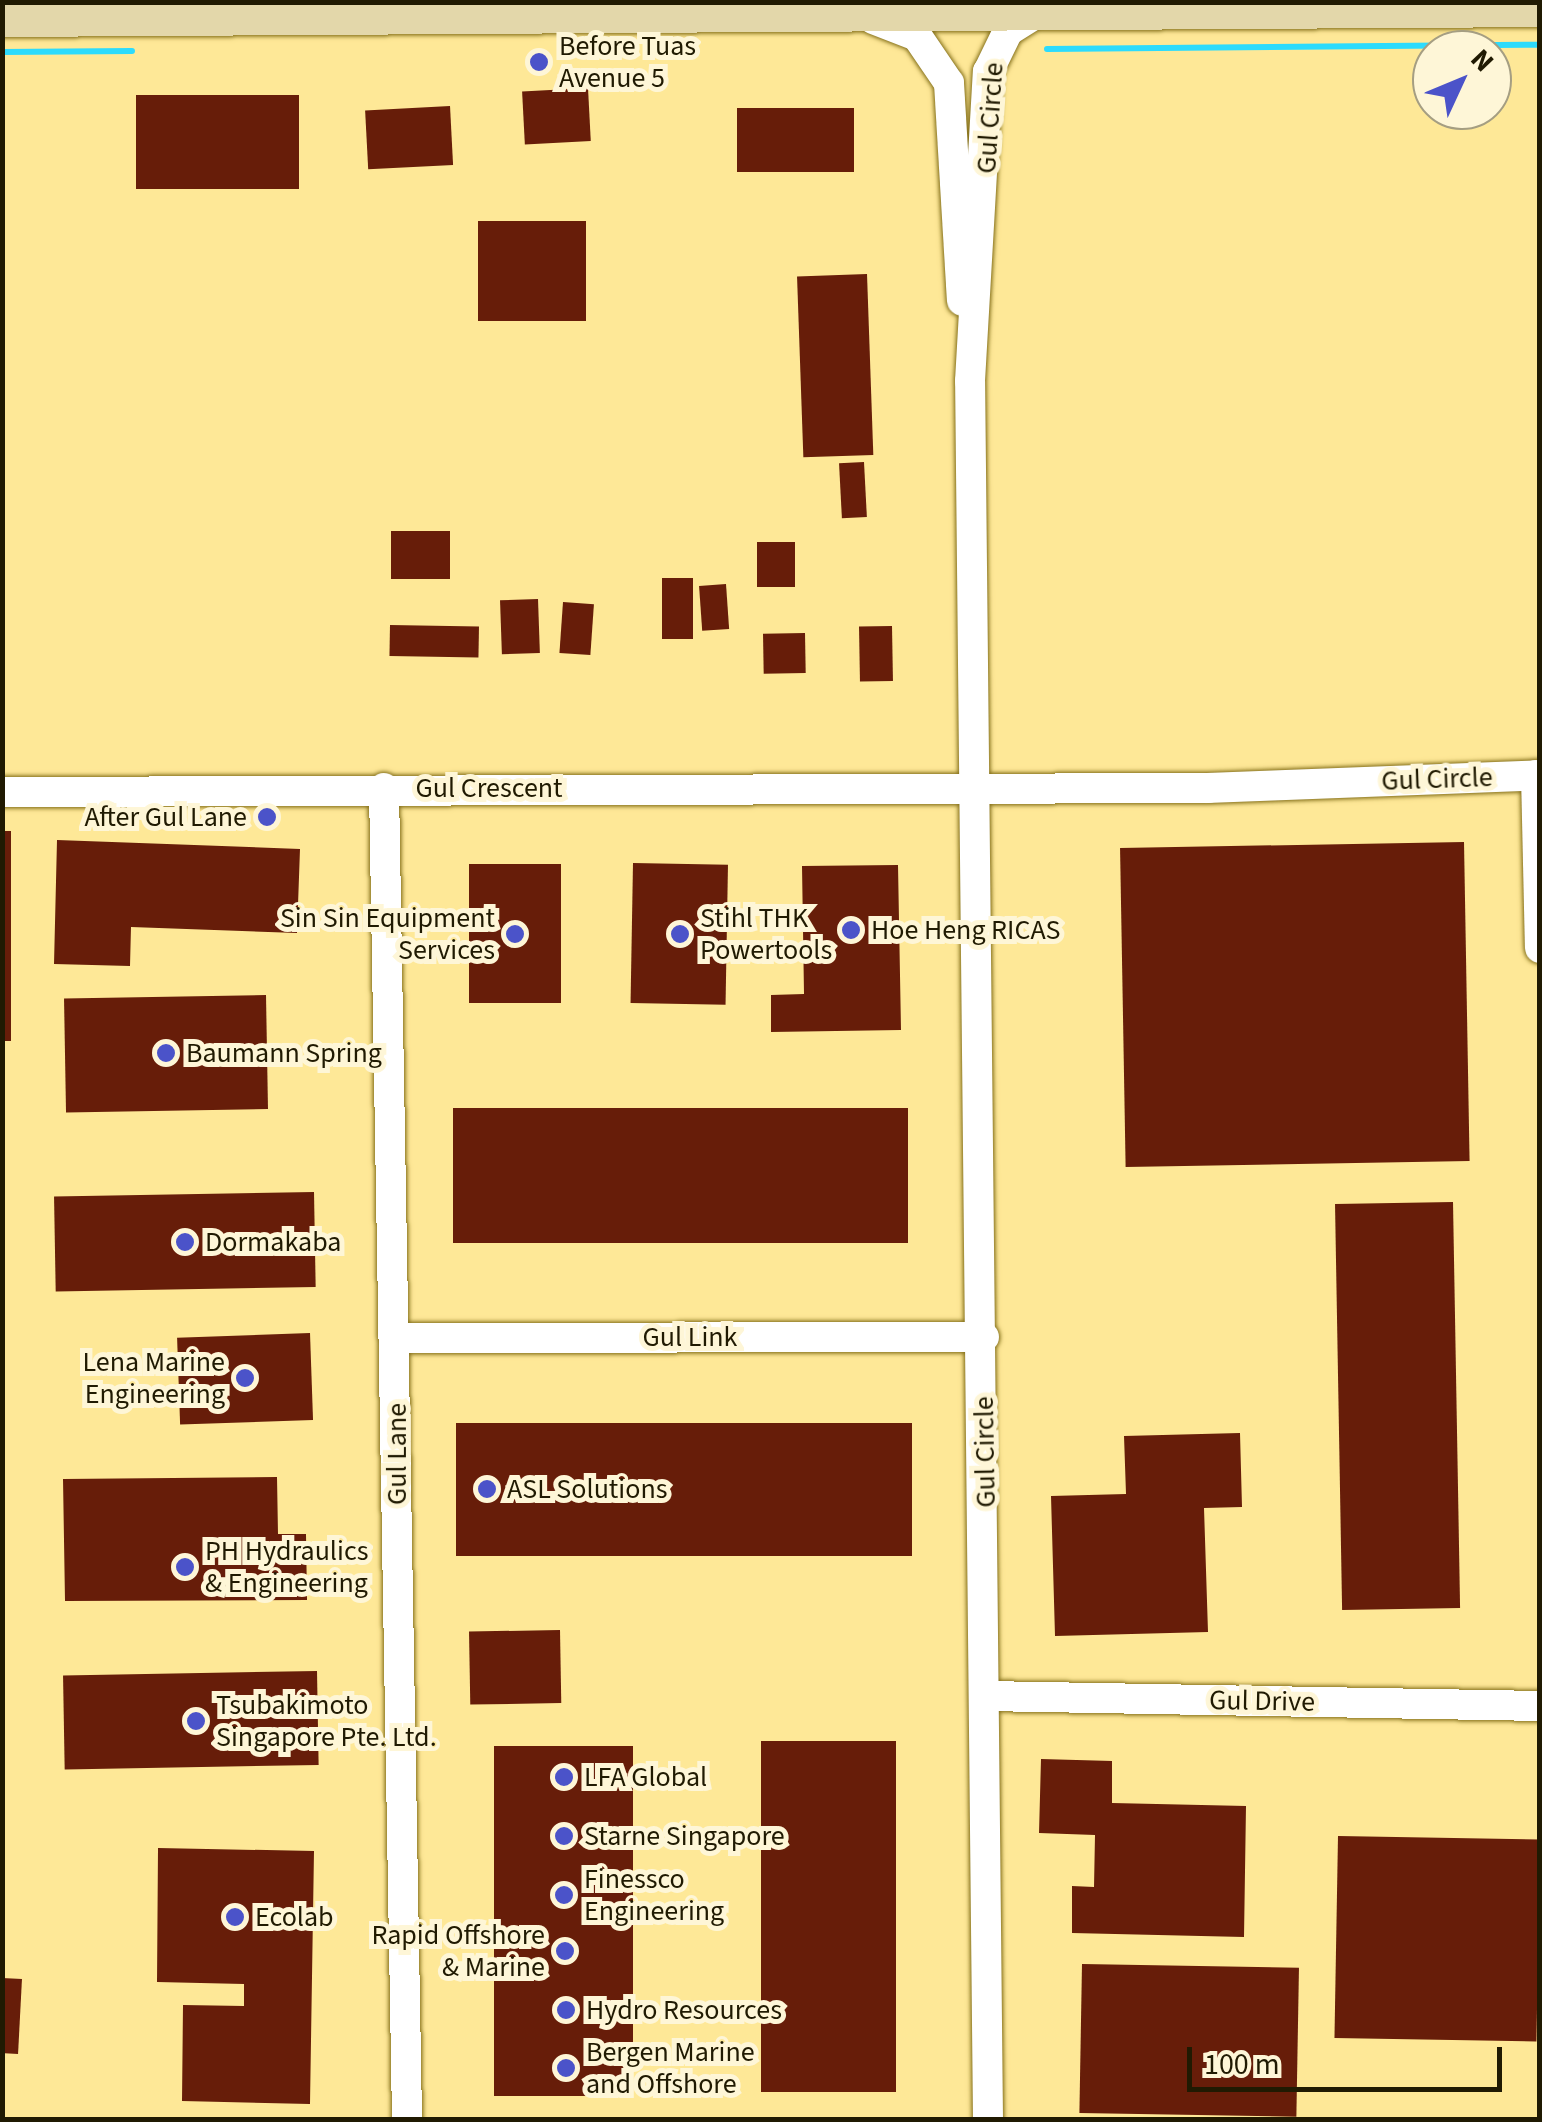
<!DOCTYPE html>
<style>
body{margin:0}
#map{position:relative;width:1542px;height:2122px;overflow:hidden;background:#fee897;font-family:"Source Sans 3",sans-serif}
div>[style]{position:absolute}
.stream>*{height:6px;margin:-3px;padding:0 3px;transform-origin:3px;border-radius:3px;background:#2ddbfc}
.building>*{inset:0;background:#671d09;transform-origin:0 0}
.roads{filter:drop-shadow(0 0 2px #86711b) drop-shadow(0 0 2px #86711b)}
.minor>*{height:30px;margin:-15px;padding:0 15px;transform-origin:15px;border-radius:15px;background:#fff}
.major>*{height:38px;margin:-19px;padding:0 19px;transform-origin:19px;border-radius:19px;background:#e3d7aa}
.dots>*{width:28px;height:28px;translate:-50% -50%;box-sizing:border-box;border:5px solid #fef6d7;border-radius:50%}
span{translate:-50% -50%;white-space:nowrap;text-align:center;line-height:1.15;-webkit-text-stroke:10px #fef6d7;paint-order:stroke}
.poi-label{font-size:28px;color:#201a02}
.left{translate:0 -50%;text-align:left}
.right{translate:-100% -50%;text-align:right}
.street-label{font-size:28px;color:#201a02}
.frame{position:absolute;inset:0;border:5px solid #201a02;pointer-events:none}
.north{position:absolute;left:1412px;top:30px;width:100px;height:100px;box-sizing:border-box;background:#fef6d7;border:2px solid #a59e82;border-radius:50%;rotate:46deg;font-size:28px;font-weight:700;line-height:40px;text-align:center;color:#201a02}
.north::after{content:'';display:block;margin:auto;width:35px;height:45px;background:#4b53c9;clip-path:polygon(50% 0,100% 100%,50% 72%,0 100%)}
.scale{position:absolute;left:1187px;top:2047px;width:315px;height:45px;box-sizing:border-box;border:5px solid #201a02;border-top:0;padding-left:12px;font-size:30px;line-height:35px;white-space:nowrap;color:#201a02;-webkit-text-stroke:8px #fef6d7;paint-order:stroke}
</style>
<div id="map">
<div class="stream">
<i style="left:1047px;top:49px;width:493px;rotate:-0.5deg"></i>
<i style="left:2px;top:52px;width:130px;rotate:-0.4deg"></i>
</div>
<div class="building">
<i style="left:588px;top:88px;width:53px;height:66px;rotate:87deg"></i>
<i style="left:136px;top:95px;width:163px;height:94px"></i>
<i style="left:450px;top:106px;width:59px;height:85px;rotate:87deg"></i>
<i style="left:737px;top:108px;width:117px;height:64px"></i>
<i style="left:586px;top:221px;width:100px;height:108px;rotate:90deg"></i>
<i style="left:867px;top:274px;width:181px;height:70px;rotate:88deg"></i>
<i style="left:864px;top:462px;width:55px;height:25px;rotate:87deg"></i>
<i style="left:391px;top:531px;width:59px;height:48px"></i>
<i style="left:757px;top:542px;width:38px;height:45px"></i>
<i style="left:662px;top:578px;width:31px;height:61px"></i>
<i style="left:726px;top:584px;width:45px;height:27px;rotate:86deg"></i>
<i style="left:538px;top:599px;width:54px;height:38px;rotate:88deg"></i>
<i style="left:563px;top:602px;width:31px;height:51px;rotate:4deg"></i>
<i style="left:390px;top:625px;width:89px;height:31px;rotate:1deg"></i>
<i style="left:892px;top:626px;width:55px;height:33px;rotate:89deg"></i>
<i style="left:805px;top:633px;width:40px;height:42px;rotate:89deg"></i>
<i style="left:2px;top:831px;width:9px;height:210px"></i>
<i style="clip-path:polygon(57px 840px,300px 849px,297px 933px,131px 927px,130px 966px,54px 964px)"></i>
<i style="left:1464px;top:842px;width:319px;height:344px;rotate:89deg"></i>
<i style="left:633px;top:863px;width:95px;height:140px;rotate:1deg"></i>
<i style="left:469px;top:864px;width:92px;height:139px"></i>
<i style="clip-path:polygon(898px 865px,901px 1030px,771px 1032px,771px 995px,804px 994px,802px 866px)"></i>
<i style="left:266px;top:995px;width:114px;height:202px;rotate:89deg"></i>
<i style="left:908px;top:1108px;width:135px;height:455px;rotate:90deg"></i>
<i style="left:314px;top:1192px;width:95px;height:260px;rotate:89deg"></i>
<i style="left:1453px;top:1202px;width:406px;height:118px;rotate:89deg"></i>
<i style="left:310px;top:1333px;width:87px;height:133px;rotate:88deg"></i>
<i style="left:456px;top:1423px;width:456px;height:133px"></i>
<i style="clip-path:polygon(1240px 1433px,1242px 1507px,1204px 1508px,1208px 1632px,1055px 1636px,1051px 1496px,1126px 1494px,1124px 1436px)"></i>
<i style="clip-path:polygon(277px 1477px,278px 1534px,306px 1534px,307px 1600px,65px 1601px,63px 1479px)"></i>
<i style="left:560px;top:1630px;width:73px;height:91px;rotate:89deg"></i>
<i style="left:317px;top:1671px;width:94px;height:254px;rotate:89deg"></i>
<i style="left:761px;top:1741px;width:135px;height:351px"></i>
<i style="left:494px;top:1746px;width:139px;height:350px"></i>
<i style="clip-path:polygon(1041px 1759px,1112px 1761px,1112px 1803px,1246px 1806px,1244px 1937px,1072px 1933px,1072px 1886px,1094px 1887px,1095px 1835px,1039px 1833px)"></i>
<i style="left:1338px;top:1836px;width:202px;height:202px;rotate:1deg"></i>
<i style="clip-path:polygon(158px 1848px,314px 1851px,310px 2104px,182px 2101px,183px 2005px,244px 2006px,244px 1984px,157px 1982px)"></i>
<i style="left:1082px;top:1964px;width:217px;height:149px;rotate:1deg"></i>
<i style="left:2px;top:1978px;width:20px;height:75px;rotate:3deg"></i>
</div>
<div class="roads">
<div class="minor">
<i style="left:873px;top:19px;width:47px;rotate:21.1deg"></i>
<i style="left:917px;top:36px;width:57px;rotate:55.8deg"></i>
<i style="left:949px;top:83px;width:218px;rotate:86.6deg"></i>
<i style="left:1536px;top:775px;width:173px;rotate:88.7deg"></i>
<i style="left:384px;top:788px;width:1332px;rotate:89.01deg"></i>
<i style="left:2px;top:792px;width:1207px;rotate:-0.19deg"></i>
<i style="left:1209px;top:788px;width:331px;rotate:-2.2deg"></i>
<i style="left:396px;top:1338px;width:588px;rotate:-0.1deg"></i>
<i style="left:985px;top:1696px;width:555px;rotate:1.03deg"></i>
<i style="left:988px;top:2120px;width:1739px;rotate:-90.59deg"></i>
<i style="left:970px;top:381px;width:310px;rotate:-86.7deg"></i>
<i style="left:988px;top:72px;width:46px;rotate:-64deg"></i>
<i style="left:1008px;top:31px;width:39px;rotate:-32deg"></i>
</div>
<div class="major">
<i style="left:2px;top:18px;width:1538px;rotate:-0.37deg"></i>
</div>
</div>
<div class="dots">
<i style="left:539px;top:62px;background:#4b53c9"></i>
<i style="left:267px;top:817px;background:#4b53c9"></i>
<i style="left:851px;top:930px;background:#4b53c9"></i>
<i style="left:515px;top:934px;background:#4b53c9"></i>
<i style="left:680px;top:934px;background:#4b53c9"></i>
<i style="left:166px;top:1053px;background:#4b53c9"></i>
<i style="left:185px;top:1242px;background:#4b53c9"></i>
<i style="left:245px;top:1378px;background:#4b53c9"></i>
<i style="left:487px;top:1489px;background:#4b53c9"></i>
<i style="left:185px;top:1567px;background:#4b53c9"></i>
<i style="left:196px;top:1721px;background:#4b53c9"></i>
<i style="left:564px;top:1777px;background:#4b53c9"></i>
<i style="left:564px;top:1836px;background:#4b53c9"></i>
<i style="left:564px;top:1895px;background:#4b53c9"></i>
<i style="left:235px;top:1917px;background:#4b53c9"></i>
<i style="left:565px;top:1951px;background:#4b53c9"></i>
<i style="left:566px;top:2010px;background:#4b53c9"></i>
<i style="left:566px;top:2068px;background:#4b53c9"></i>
</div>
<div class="poi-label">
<span class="left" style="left:559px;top:62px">Before Tuas<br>Avenue 5</span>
<span class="right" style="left:247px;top:817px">After Gul Lane</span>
<span class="right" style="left:495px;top:934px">Sin Sin Equipment<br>Services</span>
<span class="left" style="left:700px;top:934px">Stihl THK<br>Powertools</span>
<span class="left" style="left:871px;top:930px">Hoe Heng RICAS</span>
<span class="left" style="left:186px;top:1053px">Baumann Spring</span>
<span class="left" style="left:205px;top:1242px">Dormakaba</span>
<span class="right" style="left:225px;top:1378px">Lena Marine<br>Engineering</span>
<span class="left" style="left:507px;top:1489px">ASL Solutions</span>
<span class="left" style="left:205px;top:1567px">PH Hydraulics<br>&amp; Engineering</span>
<span class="left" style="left:216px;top:1721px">Tsubakimoto<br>Singapore Pte. Ltd.</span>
<span class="left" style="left:584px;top:1777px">LFA Global</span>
<span class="left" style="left:584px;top:1836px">Starne Singapore</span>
<span class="left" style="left:584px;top:1895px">Finessco<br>Engineering</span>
<span class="left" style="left:255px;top:1917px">Ecolab</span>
<span class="right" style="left:545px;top:1951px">Rapid Offshore<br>&amp; Marine</span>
<span class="left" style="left:586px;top:2010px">Hydro Resources</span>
<span class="left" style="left:586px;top:2068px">Bergen Marine<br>and Offshore</span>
</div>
<div class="street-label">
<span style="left:990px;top:118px;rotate:-86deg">Gul Circle</span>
<span style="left:1437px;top:779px;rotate:-2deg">Gul Circle</span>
<span style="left:489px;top:788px">Gul Crescent</span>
<span style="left:690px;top:1337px">Gul Link</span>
<span style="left:985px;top:1452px;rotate:-91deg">Gul Circle</span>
<span style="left:397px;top:1454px;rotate:-90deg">Gul Lane</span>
<span style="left:1262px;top:1701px;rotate:1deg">Gul Drive</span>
</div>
<div class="frame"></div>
<div class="north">N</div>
<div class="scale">100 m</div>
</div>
